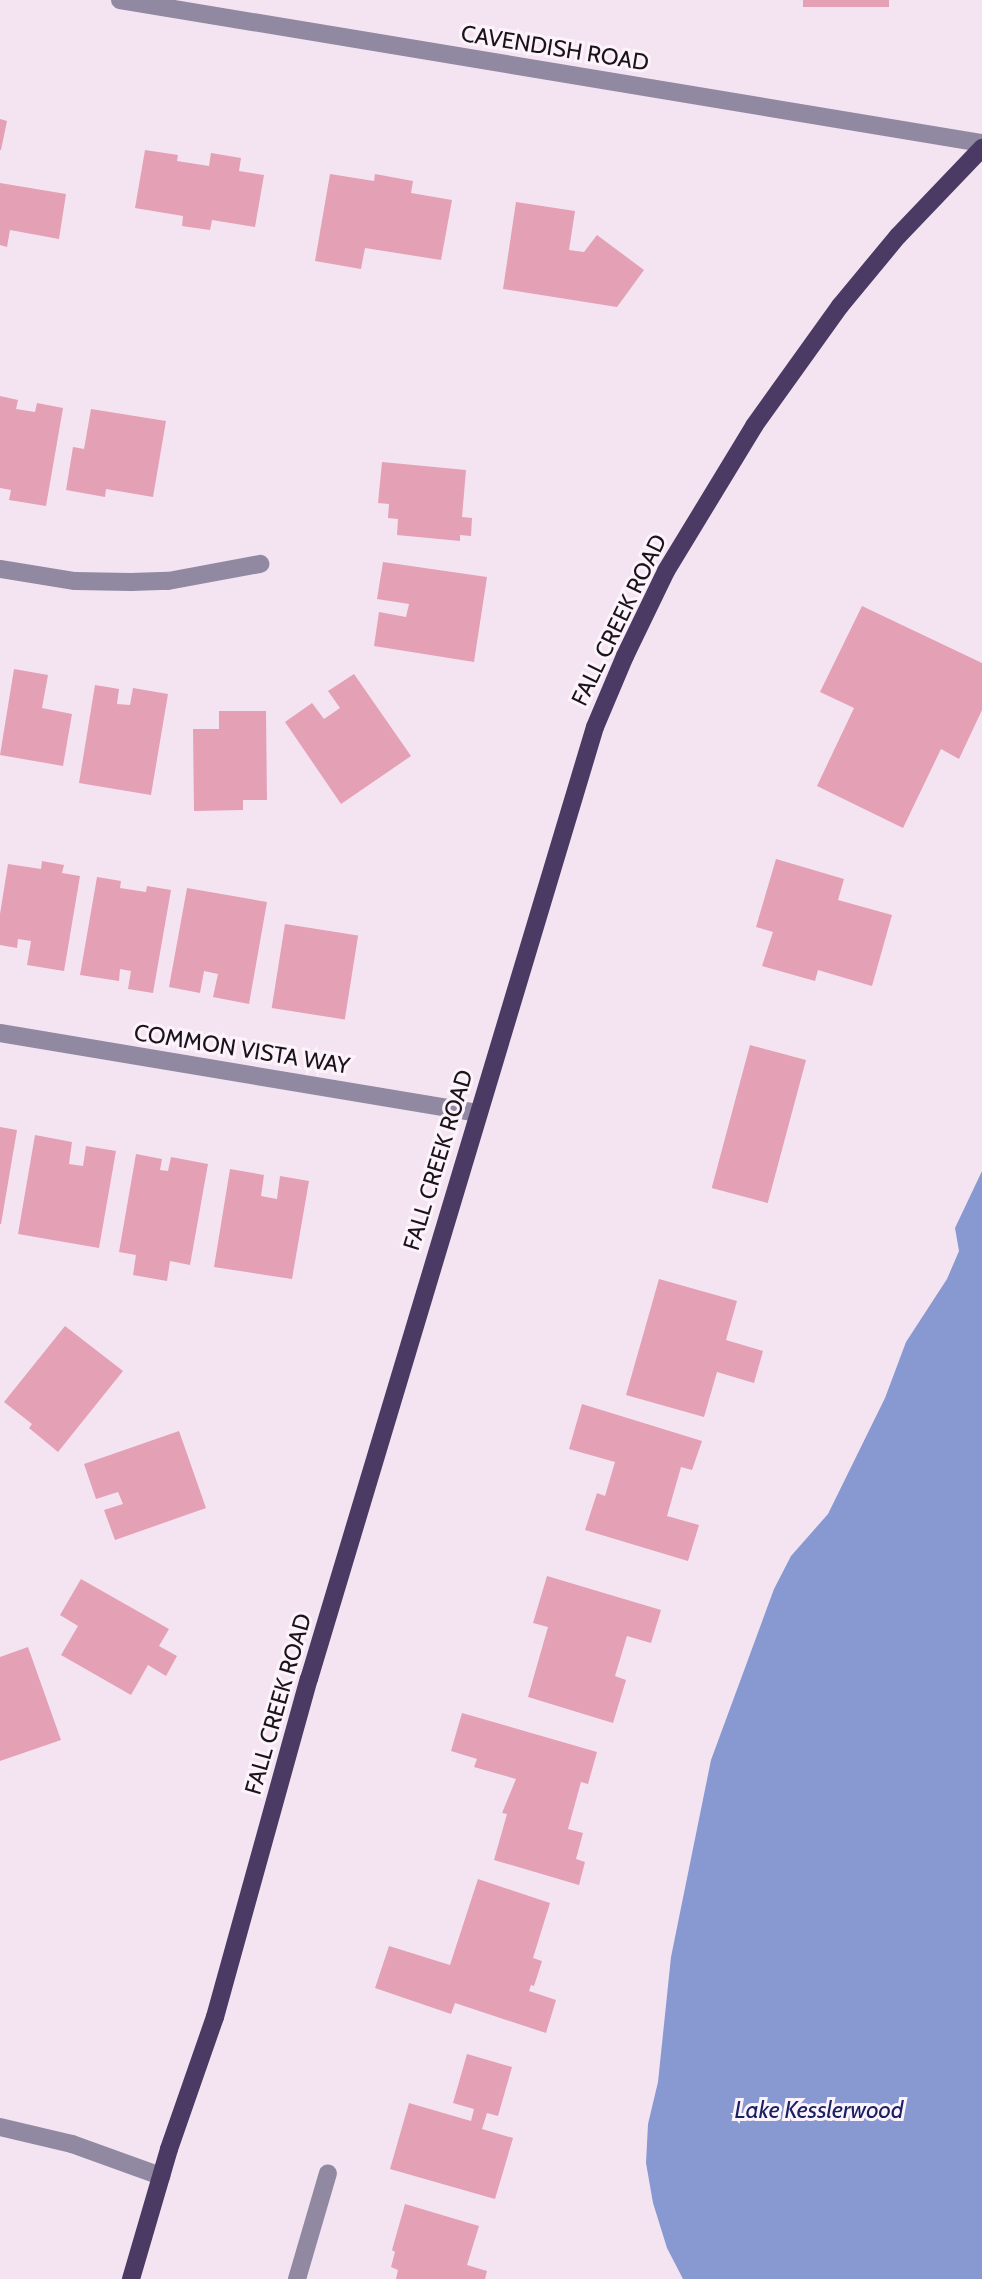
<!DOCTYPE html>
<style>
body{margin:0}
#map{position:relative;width:982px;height:2279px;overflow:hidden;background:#f4e4f2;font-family:Cabin,sans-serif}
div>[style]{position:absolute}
.water>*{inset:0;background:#8799d0}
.building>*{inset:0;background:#e4a0b4;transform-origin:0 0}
.minor>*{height:18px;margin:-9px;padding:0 9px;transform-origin:9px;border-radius:9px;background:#9189a2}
.major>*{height:18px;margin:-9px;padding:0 9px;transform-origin:9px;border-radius:9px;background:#4a3a64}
span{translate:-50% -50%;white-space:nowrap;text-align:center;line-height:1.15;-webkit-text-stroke:6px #fdf3fc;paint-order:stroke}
.street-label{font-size:23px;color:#1a1419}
.water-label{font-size:24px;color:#182263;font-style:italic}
</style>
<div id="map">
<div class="water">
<i style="clip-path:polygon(982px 1171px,982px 2279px,683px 2279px,667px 2248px,653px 2203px,646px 2163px,648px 2124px,658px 2082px,671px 1957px,711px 1760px,774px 1589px,791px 1556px,828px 1514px,885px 1398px,906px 1342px,947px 1279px,959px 1251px,955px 1228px)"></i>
</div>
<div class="building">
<i style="left:803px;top:0;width:86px;height:7px"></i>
<i style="clip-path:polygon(0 119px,7px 121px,1px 150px,0 150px)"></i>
<i style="clip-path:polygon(145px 150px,178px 155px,177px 161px,209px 166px,211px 153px,241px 158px,239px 171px,264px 175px,255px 227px,212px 220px,210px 230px,182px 226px,183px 216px,135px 208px)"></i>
<i style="clip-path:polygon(330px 174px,374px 181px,375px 174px,413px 181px,411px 193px,452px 200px,441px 260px,365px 248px,361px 269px,315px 261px)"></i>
<i style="clip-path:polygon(0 183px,66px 194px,59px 239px,10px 230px,7px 247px,0 245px)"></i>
<i style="clip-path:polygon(516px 202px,575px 211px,569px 250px,584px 252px,597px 235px,644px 270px,617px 307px,503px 289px)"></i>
<i style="clip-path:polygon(0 396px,18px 400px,16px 409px,35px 412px,37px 403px,63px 408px,46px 506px,9px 500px,11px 490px,0 488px)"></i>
<i style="clip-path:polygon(91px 409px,166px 421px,153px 497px,106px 489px,105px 497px,66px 490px,73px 447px,84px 449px)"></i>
<i style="clip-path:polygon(382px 462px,466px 470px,462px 517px,472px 518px,471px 536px,460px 535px,460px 541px,397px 535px,398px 519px,388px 518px,389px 504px,378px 503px)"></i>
<i style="clip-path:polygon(383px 562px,487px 577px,474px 662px,374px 646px,379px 612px,406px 617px,409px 604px,377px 599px)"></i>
<i style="clip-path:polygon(862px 606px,982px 663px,982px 710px,959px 759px,941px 749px,903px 828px,817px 786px,854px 708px,820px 692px)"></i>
<i style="clip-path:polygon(14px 669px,48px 675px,42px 708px,72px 714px,63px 766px,0 755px)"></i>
<i style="clip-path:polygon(354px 674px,411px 756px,341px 804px,285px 722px,312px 703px,324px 719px,340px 708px,328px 691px)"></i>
<i style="clip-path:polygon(95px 685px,119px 689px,117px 704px,130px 705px,133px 688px,168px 694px,151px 795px,79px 783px)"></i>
<i style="clip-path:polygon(219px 711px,266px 711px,267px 800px,243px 800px,243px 810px,194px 811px,193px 729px,219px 729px)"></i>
<i style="clip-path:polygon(776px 859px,844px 879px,838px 900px,892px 915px,872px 986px,818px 970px,815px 981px,762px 966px,773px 932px,756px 927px)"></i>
<i style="clip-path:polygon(42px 861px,64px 865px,62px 873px,80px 876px,64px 971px,27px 965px,31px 941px,18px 939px,17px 948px,0 945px,0 914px,8px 864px,41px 869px)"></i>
<i style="clip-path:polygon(97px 877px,121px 881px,120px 888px,146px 892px,147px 886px,171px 890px,153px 993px,128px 989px,131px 971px,120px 969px,119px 981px,80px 975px)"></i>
<i style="clip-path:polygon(187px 888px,267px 902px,249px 1004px,213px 997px,218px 974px,204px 971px,200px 993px,169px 987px)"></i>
<i style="left:285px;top:924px;width:74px;height:85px;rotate:9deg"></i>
<i style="left:750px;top:1045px;width:58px;height:148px;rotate:15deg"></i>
<i style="clip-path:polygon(0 1127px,17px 1130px,1px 1224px,0 1224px)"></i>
<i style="clip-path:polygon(35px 1135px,72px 1142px,69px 1164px,83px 1166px,86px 1146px,116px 1151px,99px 1248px,18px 1234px)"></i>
<i style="clip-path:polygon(136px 1154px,162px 1159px,160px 1170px,168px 1171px,171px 1157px,208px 1164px,190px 1265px,170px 1261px,167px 1281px,133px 1275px,136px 1255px,119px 1252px)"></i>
<i style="clip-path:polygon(230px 1169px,264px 1175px,261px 1196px,277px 1199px,280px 1176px,309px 1181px,292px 1279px,214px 1267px)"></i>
<i style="clip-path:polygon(659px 1279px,737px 1301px,726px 1340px,763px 1351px,754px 1383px,717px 1372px,704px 1417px,626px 1395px)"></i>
<i style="clip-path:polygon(65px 1326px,123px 1371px,58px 1452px,29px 1428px,32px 1424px,4px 1402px)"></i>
<i style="clip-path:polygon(582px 1404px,702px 1441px,692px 1470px,681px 1467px,667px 1516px,699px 1525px,688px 1561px,585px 1530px,597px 1493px,605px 1496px,615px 1462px,569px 1449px)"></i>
<i style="clip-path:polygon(179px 1431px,206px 1508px,115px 1540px,104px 1510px,123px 1504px,118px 1492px,96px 1499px,84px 1464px)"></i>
<i style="clip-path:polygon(547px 1576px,661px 1610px,651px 1643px,627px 1636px,615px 1676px,626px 1680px,613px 1723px,528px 1697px,548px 1627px,533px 1623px)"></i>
<i style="clip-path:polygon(81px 1579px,169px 1629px,159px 1646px,177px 1656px,166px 1676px,148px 1665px,131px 1695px,61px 1655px,78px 1626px,60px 1615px)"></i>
<i style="clip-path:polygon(28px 1647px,61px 1740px,0 1761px,0 1657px)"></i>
<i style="clip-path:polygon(462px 1713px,597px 1752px,588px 1784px,581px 1782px,568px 1829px,583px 1833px,576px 1859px,585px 1862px,579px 1885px,494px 1860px,507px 1814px,502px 1813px,516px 1779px,474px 1767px,477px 1759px,451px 1751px)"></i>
<i style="clip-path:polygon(478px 1879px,550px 1903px,533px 1958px,542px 1961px,534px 1986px,531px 1985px,529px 1991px,556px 2000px,546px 2033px,455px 2003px,451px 2014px,375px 1988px,389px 1946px,450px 1965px)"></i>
<i style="clip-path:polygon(467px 2054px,512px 2067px,498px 2116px,487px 2113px,482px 2129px,513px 2138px,495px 2199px,390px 2169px,409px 2103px,471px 2121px,474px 2109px,453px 2103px)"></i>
<i style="clip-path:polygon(405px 2204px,479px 2226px,467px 2265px,487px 2271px,485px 2279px,396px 2279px,398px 2270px,391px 2267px,395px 2252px,392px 2250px)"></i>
</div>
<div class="minor">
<i style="left:120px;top:0;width:874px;rotate:9.42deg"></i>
<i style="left:0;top:569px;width:76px;rotate:9.1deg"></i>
<i style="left:75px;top:581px;width:56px;rotate:1deg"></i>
<i style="left:131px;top:582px;width:37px;rotate:-2deg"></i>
<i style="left:168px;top:581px;width:94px;rotate:-10.5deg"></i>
<i style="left:0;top:1033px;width:484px;rotate:9.5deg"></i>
<i style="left:0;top:2127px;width:74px;rotate:13.3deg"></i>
<i style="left:72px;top:2144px;width:95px;rotate:19.8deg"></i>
<i style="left:297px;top:2279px;width:110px;rotate:-73.7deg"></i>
</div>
<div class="major">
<i style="left:131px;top:2279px;width:135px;rotate:-73.7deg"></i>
<i style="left:169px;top:2149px;width:140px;rotate:-70.8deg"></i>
<i style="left:215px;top:2017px;width:351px;rotate:-74.5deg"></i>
<i style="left:309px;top:1679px;width:994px;rotate:-73.28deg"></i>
<i style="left:595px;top:727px;width:77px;rotate:-67.1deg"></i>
<i style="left:625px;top:656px;width:94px;rotate:-64.2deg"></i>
<i style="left:666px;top:571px;width:170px;rotate:-58.7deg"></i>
<i style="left:754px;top:426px;width:148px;rotate:-54.4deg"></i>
<i style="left:840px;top:306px;width:91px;rotate:-50.4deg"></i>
<i style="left:898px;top:236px;width:122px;rotate:-46.3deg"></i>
</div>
<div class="street-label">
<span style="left:555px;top:48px;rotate:9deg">CAVENDISH ROAD</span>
<span style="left:619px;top:620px;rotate:-64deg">FALL CREEK ROAD</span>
<span style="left:242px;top:1049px;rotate:9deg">COMMON VISTA WAY</span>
<span style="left:438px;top:1160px;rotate:-73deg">FALL CREEK ROAD</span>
<span style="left:278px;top:1704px;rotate:-74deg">FALL CREEK ROAD</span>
</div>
<div class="water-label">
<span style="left:819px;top:2110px">Lake Kesslerwood</span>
</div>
</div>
